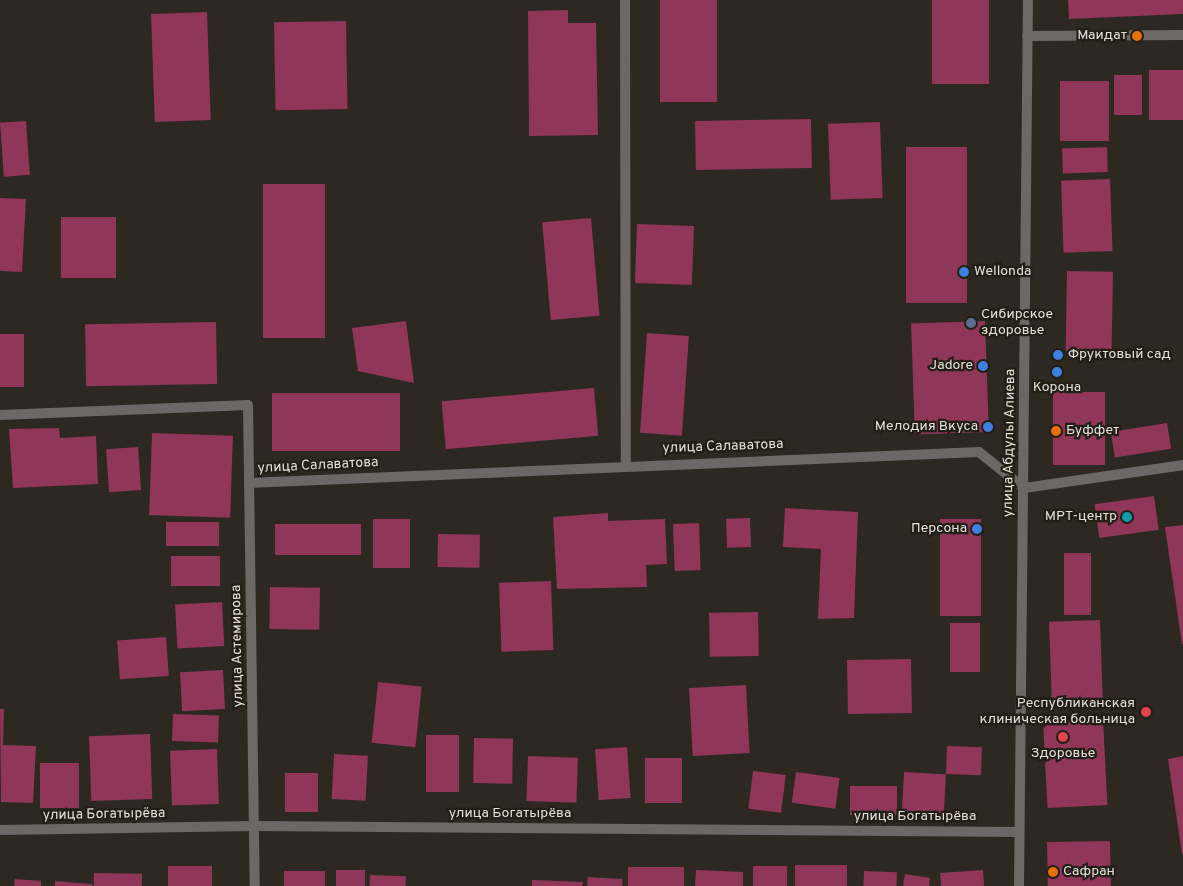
<!DOCTYPE html>
<meta charset="utf-8">
<style>
body{margin:0}
#map{position:relative;width:1183px;height:886px;overflow:hidden;background:#2d2821;font-family:Overpass,sans-serif}
div>[style]{position:absolute}
.building>*{inset:0;background:#8f3659;transform-origin:0 0}
.lane>*{height:10px;margin:-5px;padding:0 5px;transform-origin:5px;border-radius:5px;background:#6d6866}
.street>*{height:10px;margin:-5px;padding:0 5px;transform-origin:5px;border-radius:5px;background:#6d6866}
.dots>*{width:14px;height:14px;translate:-50% -50%;box-sizing:border-box;border:2px solid #231f17;border-radius:50%}
span{translate:-50% -50%;white-space:nowrap;text-align:center;line-height:1.15;-webkit-text-stroke:4.5px #231f17;paint-order:stroke}
.poi-label{font-size:14px;color:#e3dfda}
.right{translate:-100% -50%;text-align:right}
.left{translate:0 -50%;text-align:left}
.street-label{font-size:14px;color:#e3dfda}
</style>
<div id="map">
<div class="building">
<i style="left:660px;top:0;width:57px;height:102px"></i>
<i style="left:932px;top:0;width:57px;height:84px"></i>
<i style="clip-path:polygon(1068px 0,1183px 0,1183px 14px,1069px 19px)"></i>
<i style="clip-path:polygon(568px 10px,568px 23px,596px 23px,598px 135px,529px 136px,528px 11px)"></i>
<i style="left:207px;top:12px;width:108px;height:56px;rotate:88deg"></i>
<i style="left:346px;top:21px;width:88px;height:72px;rotate:89deg"></i>
<i style="left:1149px;top:70px;width:34px;height:50px"></i>
<i style="left:1114px;top:75px;width:28px;height:40px"></i>
<i style="left:1109px;top:81px;width:60px;height:49px;rotate:90deg"></i>
<i style="left:811px;top:119px;width:49px;height:116px;rotate:89deg"></i>
<i style="left:26px;top:121px;width:54px;height:26px;rotate:86deg"></i>
<i style="left:880px;top:122px;width:76px;height:52px;rotate:88deg"></i>
<i style="left:967px;top:147px;width:156px;height:61px;rotate:90deg"></i>
<i style="left:1107px;top:147px;width:25px;height:45px;rotate:88deg"></i>
<i style="left:1110px;top:179px;width:72px;height:49px;rotate:88deg"></i>
<i style="left:325px;top:184px;width:154px;height:62px;rotate:90deg"></i>
<i style="clip-path:polygon(0 198px,26px 199px,22px 272px,0 271px)"></i>
<i style="left:61px;top:217px;width:55px;height:61px"></i>
<i style="left:591px;top:218px;width:98px;height:49px;rotate:85deg"></i>
<i style="left:637px;top:224px;width:57px;height:59px;rotate:2deg"></i>
<i style="left:1067px;top:271px;width:46px;height:80px;rotate:1deg"></i>
<i style="clip-path:polygon(406px 321px,414px 383px,358px 371px,352px 328px)"></i>
<i style="left:985px;top:321px;width:111px;height:74px;rotate:88deg"></i>
<i style="left:216px;top:322px;width:62px;height:131px;rotate:89deg"></i>
<i style="left:647px;top:333px;width:42px;height:100px;rotate:4deg"></i>
<i style="left:0;top:334px;width:24px;height:53px"></i>
<i style="left:594px;top:388px;width:48px;height:153px;rotate:85deg"></i>
<i style="left:1053px;top:392px;width:52px;height:73px"></i>
<i style="left:400px;top:393px;width:58px;height:128px;rotate:90deg"></i>
<i style="left:1167px;top:423px;width:26px;height:57px;rotate:81deg"></i>
<i style="clip-path:polygon(59px 428px,60px 438px,96px 436px,98px 484px,13px 488px,9px 429px)"></i>
<i style="left:152px;top:433px;width:81px;height:82px;rotate:2deg"></i>
<i style="left:138px;top:447px;width:43px;height:32px;rotate:86deg"></i>
<i style="left:1154px;top:496px;width:34px;height:60px;rotate:82deg"></i>
<i style="clip-path:polygon(785px 508px,858px 512px,854px 618px,818px 619px,821px 549px,783px 547px)"></i>
<i style="clip-path:polygon(608px 513px,608px 521px,665px 519px,667px 564px,646px 565px,647px 587px,557px 589px,553px 517px)"></i>
<i style="left:750px;top:518px;width:29px;height:24px;rotate:88deg"></i>
<i style="left:410px;top:519px;width:49px;height:37px;rotate:90deg"></i>
<i style="left:940px;top:519px;width:41px;height:97px"></i>
<i style="left:166px;top:522px;width:53px;height:24px"></i>
<i style="left:699px;top:523px;width:47px;height:26px;rotate:88deg"></i>
<i style="left:361px;top:524px;width:31px;height:86px;rotate:90deg"></i>
<i style="clip-path:polygon(1183px 525px,1183px 644px,1182px 644px,1165px 527px)"></i>
<i style="left:438px;top:534px;width:42px;height:33px;rotate:1deg"></i>
<i style="left:1064px;top:553px;width:27px;height:62px"></i>
<i style="left:171px;top:556px;width:49px;height:30px"></i>
<i style="left:551px;top:581px;width:69px;height:52px;rotate:88deg"></i>
<i style="left:270px;top:587px;width:50px;height:42px;rotate:1deg"></i>
<i style="left:222px;top:602px;width:44px;height:47px;rotate:87deg"></i>
<i style="left:758px;top:612px;width:44px;height:49px;rotate:89deg"></i>
<i style="left:1100px;top:620px;width:81px;height:51px;rotate:88deg"></i>
<i style="left:980px;top:623px;width:49px;height:30px;rotate:90deg"></i>
<i style="left:166px;top:637px;width:39px;height:49px;rotate:86deg"></i>
<i style="left:911px;top:659px;width:54px;height:64px;rotate:89deg"></i>
<i style="left:223px;top:670px;width:39px;height:43px;rotate:87deg"></i>
<i style="left:378px;top:682px;width:44px;height:61px;rotate:6deg"></i>
<i style="left:746px;top:685px;width:68px;height:57px;rotate:87deg"></i>
<i style="clip-path:polygon(0 709px,4px 709px,3px 745px,36px 746px,33px 803px,1px 802px)"></i>
<i style="left:173px;top:714px;width:46px;height:27px;rotate:2deg"></i>
<i style="left:1103px;top:720px;width:85px;height:60px;rotate:87deg"></i>
<i style="left:150px;top:734px;width:65px;height:61px;rotate:88deg"></i>
<i style="left:426px;top:735px;width:33px;height:57px"></i>
<i style="left:474px;top:738px;width:39px;height:45px;rotate:1deg"></i>
<i style="left:947px;top:746px;width:35px;height:28px;rotate:2deg"></i>
<i style="left:627px;top:747px;width:51px;height:32px;rotate:86deg"></i>
<i style="left:217px;top:749px;width:55px;height:47px;rotate:88deg"></i>
<i style="left:334px;top:754px;width:34px;height:45px;rotate:3deg"></i>
<i style="left:528px;top:756px;width:50px;height:45px;rotate:2deg"></i>
<i style="clip-path:polygon(1183px 756px,1183px 854px,1182px 854px,1168px 759px)"></i>
<i style="left:645px;top:758px;width:37px;height:45px"></i>
<i style="left:40px;top:763px;width:39px;height:45px"></i>
<i style="left:753px;top:771px;width:33px;height:38px;rotate:7deg"></i>
<i style="left:796px;top:772px;width:44px;height:31px;rotate:8deg"></i>
<i style="left:904px;top:772px;width:42px;height:39px;rotate:3deg"></i>
<i style="left:285px;top:773px;width:33px;height:39px"></i>
<i style="left:897px;top:786px;width:29px;height:47px;rotate:90deg"></i>
<i style="left:1110px;top:841px;width:45px;height:63px;rotate:89deg"></i>
<i style="left:847px;top:865px;width:21px;height:52px;rotate:90deg"></i>
<i style="left:168px;top:866px;width:44px;height:20px"></i>
<i style="left:753px;top:866px;width:34px;height:20px"></i>
<i style="left:628px;top:867px;width:56px;height:19px"></i>
<i style="left:336px;top:870px;width:29px;height:16px"></i>
<i style="clip-path:polygon(696px 870px,743px 872px,743px 886px,695px 886px)"></i>
<i style="left:983px;top:870px;width:16px;height:43px;rotate:86deg"></i>
<i style="left:284px;top:871px;width:41px;height:15px"></i>
<i style="left:864px;top:871px;width:33px;height:15px;rotate:2deg"></i>
<i style="left:94px;top:873px;width:48px;height:13px;rotate:1deg"></i>
<i style="clip-path:polygon(905px 874px,930px 878px,929px 886px,903px 886px)"></i>
<i style="left:370px;top:875px;width:36px;height:11px;rotate:2deg"></i>
<i style="clip-path:polygon(588px 877px,623px 879px,622px 886px,587px 886px)"></i>
<i style="clip-path:polygon(15px 879px,41px 881px,41px 886px,14px 886px)"></i>
<i style="clip-path:polygon(532px 880px,583px 882px,582px 886px,532px 886px)"></i>
<i style="clip-path:polygon(55px 881px,92px 884px,92px 886px,55px 886px)"></i>
</div>
<div class="lane">
<i style="left:625px;top:0;width:465px;rotate:89.9deg"></i>
</div>
<div class="street">
<i style="left:1027px;top:36px;width:156px;rotate:-0.4deg"></i>
<i style="left:0;top:415px;width:248px;rotate:-2.3deg"></i>
<i style="left:248px;top:405px;width:481px;rotate:89.2deg"></i>
<i style="left:249px;top:483px;width:731px;rotate:-2.43deg"></i>
<i style="left:979px;top:452px;width:58px;rotate:38.7deg"></i>
<i style="left:1024px;top:488px;width:161px;rotate:-8.2deg"></i>
<i style="left:0;top:830px;width:255px;rotate:-0.9deg"></i>
<i style="left:255px;top:826px;width:764px;rotate:0.45deg"></i>
<i style="left:1019px;top:886px;width:886px;rotate:-89.42deg"></i>
</div>
<div class="dots">
<i style="left:1137px;top:36px;background:#e8710a"></i>
<i style="left:964px;top:272px;background:#3f7fe0"></i>
<i style="left:971px;top:323px;background:#5c6f8a"></i>
<i style="left:1058px;top:355px;background:#3f7fe0"></i>
<i style="left:983px;top:366px;background:#3f7fe0"></i>
<i style="left:1057px;top:372px;background:#3f7fe0"></i>
<i style="left:988px;top:427px;background:#3f7fe0"></i>
<i style="left:1056px;top:431px;background:#e8710a"></i>
<i style="left:1127px;top:517px;background:#0f9aa8"></i>
<i style="left:977px;top:529px;background:#3f7fe0"></i>
<i style="left:1146px;top:712px;background:#e0444e"></i>
<i style="left:1063px;top:737px;background:#e0444e"></i>
<i style="left:1053px;top:872px;background:#e8710a"></i>
</div>
<div class="poi-label">
<span class="right" style="left:1127px;top:36px">Маидат</span>
<span class="left" style="left:974px;top:272px">Wellonda</span>
<span class="left" style="left:981px;top:323px">Сибирское<br>здоровье</span>
<span class="left" style="left:1068px;top:355px">Фруктовый сад</span>
<span class="right" style="left:973px;top:366px">Jadore</span>
<span style="left:1057px;top:388px">Корона</span>
<span class="right" style="left:978px;top:427px">Мелодия Вкуса</span>
<span class="left" style="left:1066px;top:431px">Буффет</span>
<span class="right" style="left:1117px;top:517px">МРТ-центр</span>
<span class="right" style="left:967px;top:529px">Персона</span>
<span class="right" style="left:1135px;top:712px">Республиканская<br>клиническая больница</span>
<span style="left:1063px;top:754px">Здоровье</span>
<span class="left" style="left:1063px;top:872px">Сафран</span>
</div>
<div class="street-label">
<span style="left:1010px;top:443px;rotate:-89deg">улица Абдулы Алиева</span>
<span style="left:723px;top:447px;rotate:-2deg">улица Салаватова</span>
<span style="left:318px;top:466px;rotate:-3deg">улица Салаватова</span>
<span style="left:238px;top:646px;rotate:-91deg">улица Астемирова</span>
<span style="left:510px;top:814px">улица Богатырёва</span>
<span style="left:104px;top:815px;rotate:-1deg">улица Богатырёва</span>
<span style="left:915px;top:817px">улица Богатырёва</span>
</div>
</div>
